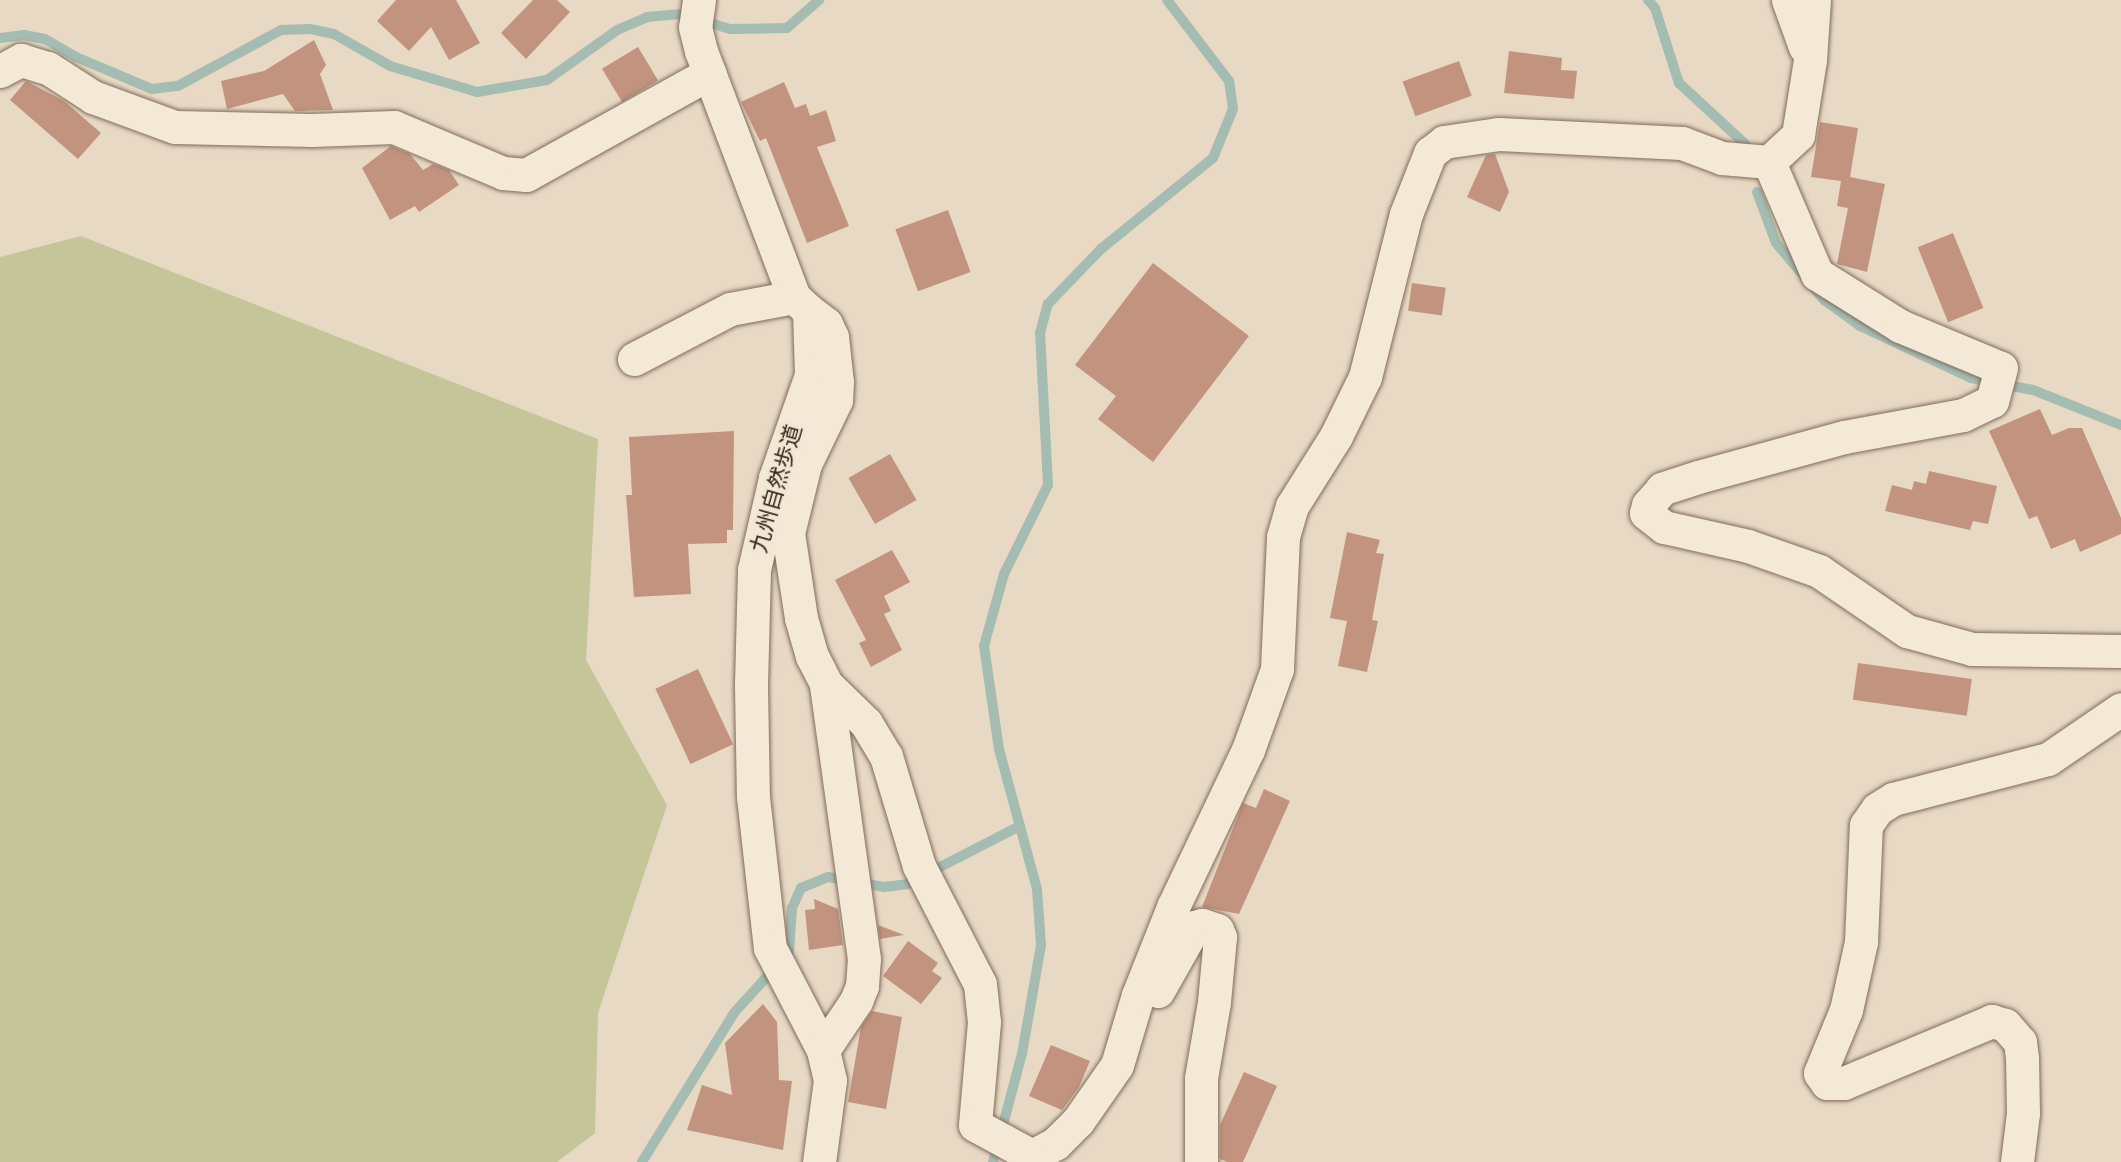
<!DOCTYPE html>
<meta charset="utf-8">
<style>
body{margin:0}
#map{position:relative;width:2121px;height:1162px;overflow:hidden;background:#e8d9c4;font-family:Spectral,"Noto Sans JP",serif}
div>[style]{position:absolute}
.green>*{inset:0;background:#c5c59a}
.stream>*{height:10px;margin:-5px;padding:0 5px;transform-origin:5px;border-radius:5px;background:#a5bcb3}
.building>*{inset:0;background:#c2937e;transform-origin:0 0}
.roads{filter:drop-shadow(0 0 2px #816c5d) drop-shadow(0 0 2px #816c5d)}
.minor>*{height:33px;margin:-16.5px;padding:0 16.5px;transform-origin:16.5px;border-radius:16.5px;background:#f4e8d6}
span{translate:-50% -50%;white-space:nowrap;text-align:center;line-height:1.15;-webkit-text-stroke:4.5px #f1e5d3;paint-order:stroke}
.street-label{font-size:22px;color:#33261f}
</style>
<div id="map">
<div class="green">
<i style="clip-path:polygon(81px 236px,598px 439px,586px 660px,667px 805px,598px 1013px,595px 1133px,557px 1162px,0 1162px,0 257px)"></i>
</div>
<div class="stream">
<i style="left:1648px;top:0;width:11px;rotate:49deg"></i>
<i style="left:1655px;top:8px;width:79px;rotate:72.3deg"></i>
<i style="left:1679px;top:83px;width:90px;rotate:42.7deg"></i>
<i style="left:0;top:38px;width:24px;rotate:-7deg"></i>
<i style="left:24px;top:35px;width:21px;rotate:11deg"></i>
<i style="left:45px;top:39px;width:36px;rotate:30deg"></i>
<i style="left:76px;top:57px;width:82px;rotate:22.8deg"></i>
<i style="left:152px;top:89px;width:26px;rotate:-7deg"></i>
<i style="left:178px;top:86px;width:117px;rotate:-28.5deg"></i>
<i style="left:281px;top:30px;width:29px;rotate:-2deg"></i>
<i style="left:310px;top:29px;width:25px;rotate:12deg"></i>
<i style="left:334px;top:34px;width:64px;rotate:29.7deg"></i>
<i style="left:390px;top:66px;width:91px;rotate:16.6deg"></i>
<i style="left:477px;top:92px;width:71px;rotate:-9.7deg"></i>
<i style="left:547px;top:80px;width:86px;rotate:-35.5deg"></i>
<i style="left:617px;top:30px;width:33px;rotate:-23deg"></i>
<i style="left:647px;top:17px;width:34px;rotate:-5deg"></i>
<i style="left:681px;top:14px;width:51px;rotate:17deg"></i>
<i style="left:730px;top:29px;width:57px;rotate:-1deg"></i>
<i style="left:787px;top:28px;width:43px;rotate:-41.2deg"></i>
<i style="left:1757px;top:192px;width:54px;rotate:69.6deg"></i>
<i style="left:1776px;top:243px;width:75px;rotate:49.9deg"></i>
<i style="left:1824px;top:300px;width:44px;rotate:35.8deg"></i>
<i style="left:1860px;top:326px;width:123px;rotate:25.1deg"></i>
<i style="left:1971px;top:378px;width:63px;rotate:11deg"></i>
<i style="left:2033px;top:390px;width:95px;rotate:21.7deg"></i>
<i style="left:642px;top:1162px;width:175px;rotate:-58.3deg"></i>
<i style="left:734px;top:1013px;width:82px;rotate:-48deg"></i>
<i style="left:789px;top:952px;width:44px;rotate:-86.1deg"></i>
<i style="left:792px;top:908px;width:22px;rotate:-66deg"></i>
<i style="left:801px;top:888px;width:29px;rotate:-22deg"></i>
<i style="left:828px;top:877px;width:57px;rotate:10.1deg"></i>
<i style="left:884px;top:887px;width:23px;rotate:-7deg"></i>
<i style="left:907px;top:884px;width:127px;rotate:-27.2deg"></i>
<i style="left:993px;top:1162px;width:112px;rotate:-75deg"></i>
<i style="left:1022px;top:1054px;width:111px;rotate:-80.1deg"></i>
<i style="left:1041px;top:945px;width:56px;rotate:-94.1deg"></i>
<i style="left:1037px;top:889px;width:145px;rotate:-105.2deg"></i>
<i style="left:999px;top:749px;width:104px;rotate:-98.3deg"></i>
<i style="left:984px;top:646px;width:75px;rotate:-74.5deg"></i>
<i style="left:1004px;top:574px;width:99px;rotate:-63.7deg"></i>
<i style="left:1048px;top:485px;width:152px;rotate:-93deg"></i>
<i style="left:1040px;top:333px;width:30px;rotate:-75deg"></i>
<i style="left:1048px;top:304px;width:76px;rotate:-46.1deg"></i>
<i style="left:1101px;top:249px;width:144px;rotate:-39.1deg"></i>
<i style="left:1213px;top:158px;width:53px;rotate:-67.8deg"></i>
<i style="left:1233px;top:109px;width:28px;rotate:-98deg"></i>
<i style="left:1229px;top:81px;width:102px;rotate:-127.4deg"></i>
</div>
<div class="building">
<i style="clip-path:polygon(396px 0,456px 0,480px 43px,449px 60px,431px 27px,409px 51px,377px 21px)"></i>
<i style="clip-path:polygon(533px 0,557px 0,570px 12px,526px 59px,501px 33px)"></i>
<i style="clip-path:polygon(314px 40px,326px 65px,320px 74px,333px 110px,295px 111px,283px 94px,227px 109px,221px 81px,264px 71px)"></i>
<i style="left:638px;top:47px;width:39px;height:42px;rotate:59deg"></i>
<i style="clip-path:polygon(1509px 51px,1562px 58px,1561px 70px,1577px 71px,1574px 99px,1504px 93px)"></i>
<i style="left:1459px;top:61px;width:37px;height:60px;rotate:70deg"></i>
<i style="clip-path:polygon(26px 81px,64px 101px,101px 133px,78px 159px,10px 100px)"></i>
<i style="clip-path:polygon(784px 82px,795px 108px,806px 104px,810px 116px,826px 110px,836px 141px,817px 147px,849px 226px,807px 243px,766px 138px,760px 141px,741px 102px)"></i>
<i style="clip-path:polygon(1820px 122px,1858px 128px,1850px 177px,1885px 184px,1867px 272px,1837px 264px,1848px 208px,1837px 206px,1841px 181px,1811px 177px)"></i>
<i style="clip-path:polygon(391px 146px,410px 154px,423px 170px,433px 164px,449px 170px,459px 185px,419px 212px,415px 206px,390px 220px,362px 168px)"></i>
<i style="clip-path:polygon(1495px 154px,1509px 192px,1500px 212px,1467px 197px,1486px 155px)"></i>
<i style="left:948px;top:210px;width:66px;height:56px;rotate:70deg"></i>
<i style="left:1953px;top:233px;width:81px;height:38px;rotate:68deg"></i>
<i style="clip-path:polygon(1153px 263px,1249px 336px,1153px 462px,1098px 419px,1116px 396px,1075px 365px)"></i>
<i style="left:1412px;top:283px;width:34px;height:28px;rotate:8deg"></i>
<i style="clip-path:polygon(2040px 409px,2052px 435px,2069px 428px,2082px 428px,2121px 518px,2121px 534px,2080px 552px,2075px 539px,2051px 549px,2037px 516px,2029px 519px,1989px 431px)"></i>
<i style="clip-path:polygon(734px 431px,733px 530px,727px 530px,727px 543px,688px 544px,691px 594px,634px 597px,626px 495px,632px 495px,629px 437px)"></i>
<i style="left:890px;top:454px;width:53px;height:48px;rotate:60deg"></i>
<i style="clip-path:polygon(1929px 471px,1997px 486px,1988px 524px,1973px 521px,1970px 530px,1885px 511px,1892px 485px,1912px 490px,1914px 481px,1926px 484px)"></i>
<i style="clip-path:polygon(1347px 532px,1380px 540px,1376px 553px,1384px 554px,1372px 620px,1378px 621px,1367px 672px,1338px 666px,1347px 621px,1330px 618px)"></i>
<i style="clip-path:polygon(892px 550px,910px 582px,884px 596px,891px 611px,884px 614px,902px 650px,871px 667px,859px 643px,866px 640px,835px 580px)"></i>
<i style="left:1858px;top:663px;width:115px;height:37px;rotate:8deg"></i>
<i style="left:698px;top:669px;width:83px;height:47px;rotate:65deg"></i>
<i style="clip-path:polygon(1264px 789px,1290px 801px,1239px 914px,1202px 907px,1243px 803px,1256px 808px)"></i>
<i style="clip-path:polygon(814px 899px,838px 909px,843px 945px,809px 950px,805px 910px,815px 909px)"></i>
<i style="clip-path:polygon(878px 925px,904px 935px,880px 939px)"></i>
<i style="clip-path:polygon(908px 941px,938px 963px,932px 971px,942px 978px,921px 1004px,883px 976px)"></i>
<i style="clip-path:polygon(763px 1004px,777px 1022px,779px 1080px,792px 1081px,783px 1150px,687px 1130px,702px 1085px,732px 1095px,725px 1043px)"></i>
<i style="clip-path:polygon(872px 1011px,902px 1017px,886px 1109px,848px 1102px,861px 1027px)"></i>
<i style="clip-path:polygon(1051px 1045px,1090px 1061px,1079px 1087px,1062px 1110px,1029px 1096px)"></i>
<i style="clip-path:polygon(1244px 1072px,1277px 1086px,1243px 1162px,1227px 1162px,1220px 1159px,1220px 1125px)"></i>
</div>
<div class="roads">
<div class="minor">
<i style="left:699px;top:0;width:27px;rotate:98deg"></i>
<i style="left:695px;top:27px;width:25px;rotate:76deg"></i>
<i style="left:701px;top:51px;width:263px;rotate:69.3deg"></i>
<i style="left:794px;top:297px;width:21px;rotate:43deg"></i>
<i style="left:809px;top:311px;width:64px;rotate:88.2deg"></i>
<i style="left:811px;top:375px;width:109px;rotate:109.3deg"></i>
<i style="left:775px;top:478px;width:94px;rotate:102.9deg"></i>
<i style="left:754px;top:570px;width:116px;rotate:91.5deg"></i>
<i style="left:751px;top:686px;width:111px;rotate:89deg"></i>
<i style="left:753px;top:797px;width:152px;rotate:83.6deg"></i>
<i style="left:770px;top:948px;width:115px;rotate:62.5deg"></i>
<i style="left:823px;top:1050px;width:31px;rotate:77deg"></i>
<i style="left:830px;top:1080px;width:83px;rotate:97.6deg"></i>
<i style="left:1788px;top:0;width:50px;rotate:70.1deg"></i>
<i style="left:0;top:71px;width:24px;rotate:-28deg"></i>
<i style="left:21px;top:60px;width:28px;rotate:17deg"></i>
<i style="left:48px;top:68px;width:54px;rotate:32.8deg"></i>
<i style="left:93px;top:97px;width:87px;rotate:20.1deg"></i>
<i style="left:175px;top:127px;width:137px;rotate:1.3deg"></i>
<i style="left:312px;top:130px;width:82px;rotate:-2.1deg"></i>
<i style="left:394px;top:127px;width:118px;rotate:22.9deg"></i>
<i style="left:503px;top:173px;width:23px;rotate:5deg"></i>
<i style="left:526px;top:175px;width:210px;rotate:-29deg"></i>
<i style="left:1769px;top:162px;width:40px;rotate:-43deg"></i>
<i style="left:1798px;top:135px;width:76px;rotate:-80.9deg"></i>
<i style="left:1810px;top:60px;width:60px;rotate:-86.2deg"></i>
<i style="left:809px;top:311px;width:21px;rotate:37deg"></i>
<i style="left:826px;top:324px;width:14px;rotate:65deg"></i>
<i style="left:832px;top:337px;width:45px;rotate:83.7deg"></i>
<i style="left:837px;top:382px;width:18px;rotate:93deg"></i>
<i style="left:836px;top:400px;width:71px;rotate:115.8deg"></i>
<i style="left:805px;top:464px;width:71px;rotate:103.8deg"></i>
<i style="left:788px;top:533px;width:86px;rotate:81.3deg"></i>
<i style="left:801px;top:618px;width:40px;rotate:74deg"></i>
<i style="left:812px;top:656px;width:31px;rotate:63deg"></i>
<i style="left:826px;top:684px;width:56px;rotate:44.3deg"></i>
<i style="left:866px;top:723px;width:39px;rotate:59deg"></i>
<i style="left:886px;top:756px;width:115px;rotate:73.3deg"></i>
<i style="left:919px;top:866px;width:133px;rotate:62.7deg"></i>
<i style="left:980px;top:984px;width:38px;rotate:84deg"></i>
<i style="left:984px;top:1022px;width:103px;rotate:95deg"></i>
<i style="left:975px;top:1125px;width:65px;rotate:28.5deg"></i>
<i style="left:1032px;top:1156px;width:27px;rotate:-28deg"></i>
<i style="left:1056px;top:1143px;width:31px;rotate:-45deg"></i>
<i style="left:1078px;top:1121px;width:68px;rotate:-55.1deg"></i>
<i style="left:1117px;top:1065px;width:73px;rotate:-73.3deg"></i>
<i style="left:1138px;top:995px;width:95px;rotate:-68.3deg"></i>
<i style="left:1173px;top:907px;width:174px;rotate:-64.5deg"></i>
<i style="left:1248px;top:750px;width:86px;rotate:-70.3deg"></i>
<i style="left:1277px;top:669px;width:132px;rotate:-87.4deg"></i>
<i style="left:1283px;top:537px;width:32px;rotate:-74deg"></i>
<i style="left:1292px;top:506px;width:83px;rotate:-57.8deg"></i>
<i style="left:1336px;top:436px;width:66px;rotate:-63.8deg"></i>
<i style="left:1365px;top:377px;width:168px;rotate:-75.9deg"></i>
<i style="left:1406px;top:214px;width:66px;rotate:-68.5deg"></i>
<i style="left:1430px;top:153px;width:18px;rotate:-38deg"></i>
<i style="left:1444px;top:142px;width:56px;rotate:-8.3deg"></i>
<i style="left:1499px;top:134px;width:183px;rotate:2.8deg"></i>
<i style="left:1682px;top:143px;width:43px;rotate:20.6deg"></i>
<i style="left:1722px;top:158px;width:47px;rotate:4.9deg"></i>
<i style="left:1769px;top:162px;width:122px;rotate:66.8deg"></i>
<i style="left:1817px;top:274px;width:98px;rotate:32.1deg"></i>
<i style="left:1900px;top:326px;width:109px;rotate:22.6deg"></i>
<i style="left:2001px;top:368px;width:34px;rotate:105deg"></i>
<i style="left:1992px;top:401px;width:32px;rotate:154deg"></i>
<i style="left:1963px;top:415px;width:121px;rotate:169.5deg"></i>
<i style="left:1844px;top:437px;width:151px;rotate:164.7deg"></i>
<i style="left:1698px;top:477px;width:38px;rotate:162deg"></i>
<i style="left:1662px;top:489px;width:21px;rotate:131deg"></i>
<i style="left:1648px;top:505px;width:8px;rotate:104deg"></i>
<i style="left:1646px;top:513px;width:23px;rotate:38deg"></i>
<i style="left:1664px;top:527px;width:86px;rotate:12.7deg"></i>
<i style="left:1748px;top:546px;width:75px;rotate:19.4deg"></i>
<i style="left:1819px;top:571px;width:107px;rotate:34.3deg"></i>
<i style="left:1907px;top:631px;width:67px;rotate:15.5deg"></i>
<i style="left:1972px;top:649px;width:149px;rotate:0.8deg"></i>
<i style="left:634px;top:359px;width:108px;rotate:-27.5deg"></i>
<i style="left:730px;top:309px;width:65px;rotate:-10.6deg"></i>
<i style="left:1158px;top:991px;width:73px;rotate:-60.6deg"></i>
<i style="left:1194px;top:927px;width:8px;rotate:-14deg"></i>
<i style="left:1202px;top:925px;width:16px;rotate:18deg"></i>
<i style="left:1217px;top:930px;width:8px;rotate:67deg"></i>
<i style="left:1220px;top:937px;width:65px;rotate:95.3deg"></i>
<i style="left:1214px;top:1002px;width:77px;rotate:99.7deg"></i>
<i style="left:1201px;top:1078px;width:84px;rotate:90deg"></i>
<i style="left:823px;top:1050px;width:59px;rotate:-56deg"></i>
<i style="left:856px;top:1001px;width:16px;rotate:-68deg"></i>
<i style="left:862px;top:986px;width:27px;rotate:-86deg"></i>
<i style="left:864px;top:959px;width:278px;rotate:-97.9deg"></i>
<i style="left:2017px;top:1162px;width:49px;rotate:-83deg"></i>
<i style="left:2023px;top:1113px;width:55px;rotate:-91deg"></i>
<i style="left:2022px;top:1058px;width:16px;rotate:-97deg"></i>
<i style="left:2020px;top:1042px;width:23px;rotate:-131deg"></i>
<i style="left:2005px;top:1025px;width:14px;rotate:-163deg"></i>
<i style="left:1992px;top:1021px;width:160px;rotate:157.3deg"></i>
<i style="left:1844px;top:1083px;width:17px;rotate:180deg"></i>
<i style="left:1827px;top:1083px;width:12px;rotate:-125deg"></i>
<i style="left:1820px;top:1073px;width:68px;rotate:-67.6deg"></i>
<i style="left:1846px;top:1010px;width:70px;rotate:-77.6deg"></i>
<i style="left:1861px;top:942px;width:117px;rotate:-87.6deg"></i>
<i style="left:1866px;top:825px;width:19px;rotate:-55deg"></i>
<i style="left:1877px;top:809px;width:19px;rotate:-32deg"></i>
<i style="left:1893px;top:799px;width:160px;rotate:-14.5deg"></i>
<i style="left:2048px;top:759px;width:88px;rotate:-34.4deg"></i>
</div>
</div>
<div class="street-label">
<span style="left:777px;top:489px;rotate:-74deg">九州自然歩道</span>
</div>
</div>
